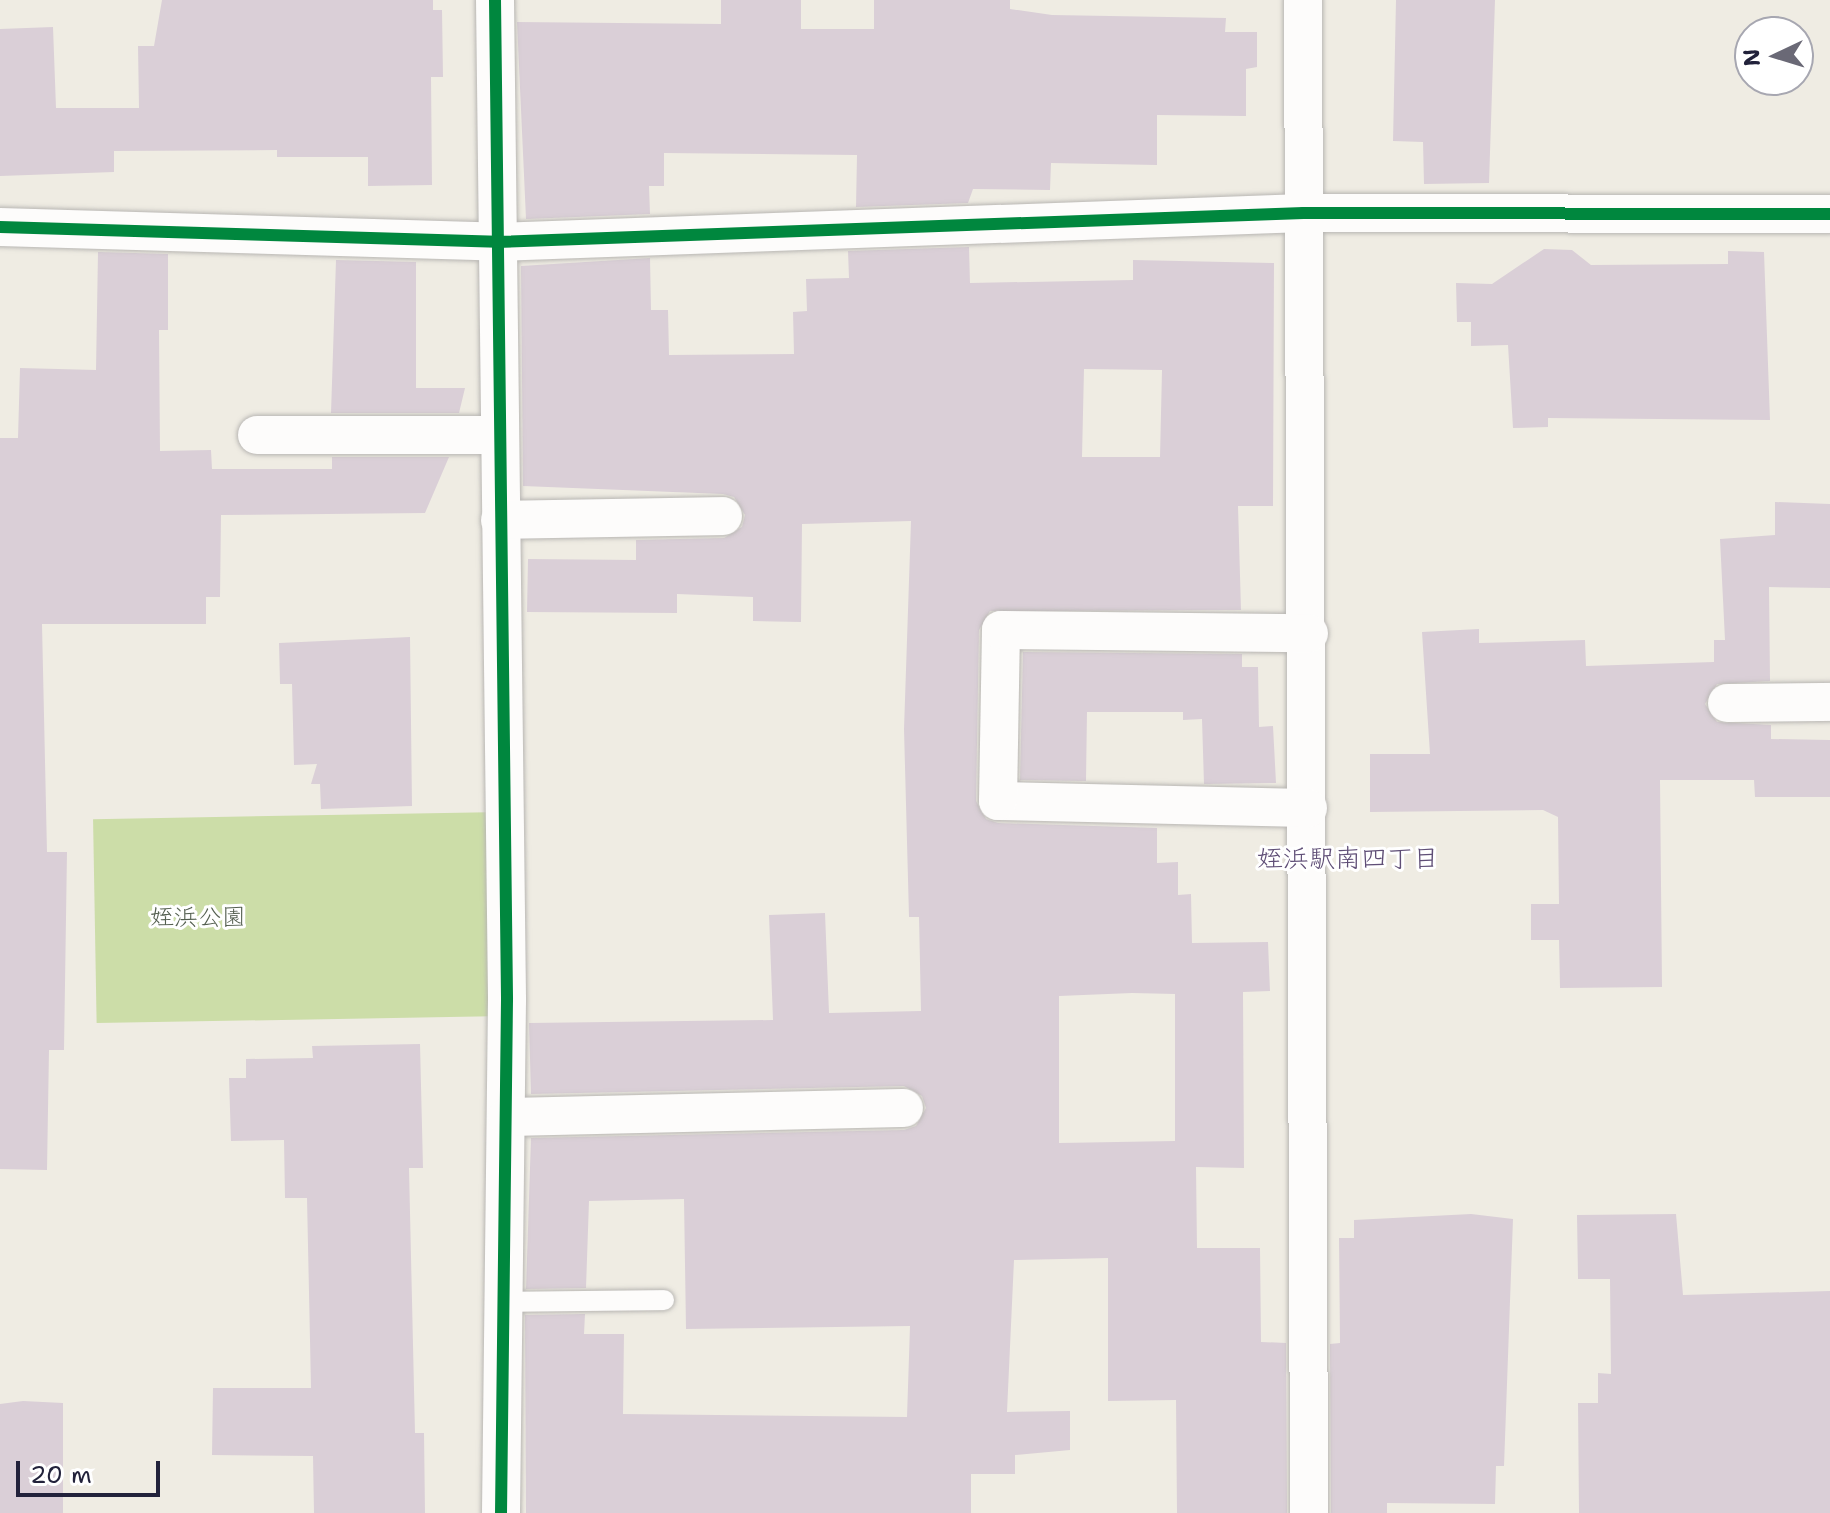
<!DOCTYPE html>
<meta charset="utf-8">
<style>
body{margin:0}
#map{position:relative;width:1830px;height:1513px;overflow:hidden;background:#efece3;font-family:"Shantell Sans","Klee One",sans-serif}
div>[style]{position:absolute}
.green>*{inset:0;background:#ccdda8;transform-origin:0 0}
.building>*{inset:0;background:#dacfd7}
.roads{filter:drop-shadow(0 0 2px #b8b6b3) drop-shadow(0 0 2px #b8b6b3)}
.lane>*{height:20px;margin:-10px;padding:0 10px;transform-origin:10px;border-radius:10px;background:#fdfcfb}
.street>*{height:38px;margin:-19px;padding:0 19px;transform-origin:19px;border-radius:19px;background:#fdfcfb}
.cycleway>*{height:12px;margin:-6px;padding:0 6px;transform-origin:6px;border-radius:6px;background:#00873e}
span{translate:-50% -50%;white-space:nowrap;text-align:center;line-height:1.15;-webkit-text-stroke:6px #fff;paint-order:stroke}
.park-label{font-size:24px;color:#545f50}
.neighbourhood-label{font-size:26px;color:#5f4e76}
.north{position:absolute;left:1734px;top:16px;width:80px;height:80px;box-sizing:border-box;background:#fff;border:2px solid #a7a7b1;border-radius:50%;rotate:266deg;font-size:22px;font-weight:700;line-height:32px;text-align:center;color:#22223b}
.north::after{content:'';display:block;margin:auto;width:28px;height:36px;background:#6a6976;clip-path:polygon(50% 0,100% 100%,50% 72%,0 100%)}
.scale{position:absolute;left:16px;top:1461px;width:144px;height:36px;box-sizing:border-box;border:4px solid #22223b;border-top:0;padding-left:10px;font-size:24px;line-height:28px;white-space:nowrap;color:#22223b;-webkit-text-stroke:6px #fff;paint-order:stroke}
</style>
<div id="map">
<div class="green">
<i style="left:503px;top:812px;width:204px;height:410px;rotate:89deg"></i>
</div>
<div class="building">
<i style="clip-path:polygon(162px 0,433px 0,433px 10px,442px 10px,443px 77px,431px 77px,432px 185px,368px 186px,368px 157px,277px 157px,277px 150px,114px 151px,114px 172px,0 176px,0 29px,53px 27px,56px 108px,139px 108px,138px 46px,154px 46px)"></i>
<i style="clip-path:polygon(721px 0,801px 0,801px 29px,874px 29px,874px 0,1010px 0,1010px 9px,1052px 15px,1226px 18px,1225px 32px,1257px 32px,1257px 67px,1246px 69px,1246px 116px,1157px 115px,1157px 165px,1051px 163px,1050px 190px,973px 189px,968px 203px,856px 207px,857px 155px,664px 153px,664px 186px,649px 186px,650px 214px,526px 219px,517px 22px,721px 24px)"></i>
<i style="clip-path:polygon(1396px 0,1495px 0,1489px 183px,1424px 184px,1423px 142px,1393px 141px)"></i>
<i style="clip-path:polygon(evenodd,969px 247px,970px 283px,1133px 280px,1133px 260px,1274px 263px,1273px 506px,1238px 506px,1241px 610px,990px 611px,979px 630px,976px 801px,986px 819px,998px 823px,1157px 828px,1157px 863px,1178px 862px,1178px 895px,1191px 894px,1192px 943px,1268px 942px,1270px 991px,1243px 992px,1244px 1168px,1196px 1167px,1197px 1248px,1260px 1248px,1261px 1342px,1286px 1343px,1287px 1513px,1177px 1513px,1176px 1400px,1108px 1401px,1108px 1258px,1014px 1260px,1007px 1412px,1070px 1411px,1070px 1450px,1015px 1455px,1015px 1474px,971px 1474px,971px 1513px,526px 1513px,525px 1315px,585px 1314px,584px 1334px,624px 1334px,623px 1414px,907px 1417px,910px 1326px,686px 1329px,684px 1199px,589px 1201px,586px 1288px,526px 1289px,531px 1138px,904px 1130px,916px 1126px,926px 1108px,922px 1096px,904px 1086px,531px 1094px,529px 1023px,773px 1020px,769px 915px,825px 913px,829px 1013px,921px 1011px,919px 917px,909px 917px,904px 729px,911px 521px,802px 524px,801px 622px,753px 621px,753px 597px,677px 594px,677px 613px,527px 612px,528px 559px,636px 560px,636px 540px,724px 538px,742px 527px,745px 515px,734px 497px,723px 494px,523px 486px,521px 266px,650px 258px,651px 310px,668px 310px,669px 355px,794px 354px,793px 312px,807px 311px,806px 279px,849px 278px,848px 251px,969px 247px,1084px 369px,1162px 370px,1160px 457px,1082px 457px,1084px 369px,969px 247px,1132px 993px,1175px 994px,1175px 1141px,1059px 1143px,1059px 996px,1132px 993px)"></i>
<i style="clip-path:polygon(1544px 249px,1572px 250px,1591px 265px,1728px 264px,1728px 251px,1764px 252px,1770px 420px,1548px 418px,1548px 427px,1513px 428px,1508px 345px,1471px 346px,1471px 322px,1457px 322px,1456px 283px,1492px 284px)"></i>
<i style="clip-path:polygon(98px 252px,168px 254px,168px 330px,159px 330px,160px 451px,211px 450px,212px 469px,332px 469px,332px 457px,449px 457px,425px 513px,221px 515px,220px 597px,206px 597px,206px 624px,42px 624px,47px 852px,67px 852px,64px 1050px,49px 1050px,47px 1170px,0 1169px,0 438px,18px 438px,20px 368px,96px 370px)"></i>
<i style="clip-path:polygon(336px 260px,416px 262px,416px 388px,465px 388px,459px 413px,331px 413px)"></i>
<i style="clip-path:polygon(1775px 502px,1830px 504px,1830px 588px,1769px 587px,1770px 681px,1717px 684px,1705px 704px,1717px 722px,1771px 725px,1771px 739px,1830px 740px,1830px 797px,1755px 797px,1754px 780px,1660px 780px,1662px 987px,1560px 988px,1559px 940px,1531px 940px,1531px 904px,1559px 904px,1558px 817px,1543px 810px,1370px 812px,1370px 754px,1430px 754px,1422px 632px,1479px 629px,1479px 643px,1585px 640px,1586px 666px,1714px 662px,1714px 640px,1725px 640px,1720px 539px,1775px 535px)"></i>
<i style="clip-path:polygon(410px 637px,412px 806px,321px 809px,320px 784px,311px 784px,317px 764px,294px 765px,292px 684px,280px 684px,279px 643px)"></i>
<i style="clip-path:polygon(1023px 652px,1242px 654px,1242px 667px,1258px 667px,1259px 727px,1273px 726px,1276px 783px,1204px 784px,1202px 719px,1183px 720px,1183px 712px,1087px 712px,1086px 781px,1020px 780px)"></i>
<i style="clip-path:polygon(420px 1044px,423px 1168px,409px 1168px,415px 1433px,424px 1433px,425px 1513px,314px 1513px,313px 1456px,212px 1455px,213px 1388px,311px 1388px,307px 1198px,285px 1198px,284px 1140px,231px 1141px,229px 1078px,246px 1078px,246px 1059px,313px 1058px,312px 1046px)"></i>
<i style="clip-path:polygon(1471px 1214px,1513px 1219px,1504px 1466px,1496px 1466px,1495px 1504px,1387px 1503px,1387px 1513px,1331px 1513px,1330px 1344px,1340px 1343px,1339px 1238px,1354px 1238px,1354px 1220px)"></i>
<i style="clip-path:polygon(1676px 1214px,1683px 1295px,1830px 1291px,1830px 1513px,1579px 1513px,1578px 1403px,1598px 1403px,1598px 1373px,1611px 1374px,1610px 1279px,1578px 1279px,1577px 1215px)"></i>
<i style="clip-path:polygon(23px 1401px,63px 1403px,63px 1513px,0 1513px,0 1404px)"></i>
</div>
<div class="roads">
<div class="lane">
<i style="left:502px;top:1302px;width:162px;rotate:-0.7deg"></i>
</div>
<div class="street">
<i style="left:495px;top:0;width:1000px;rotate:89.31deg"></i>
<i style="left:507px;top:1000px;width:513px;rotate:90.67deg"></i>
<i style="left:1303px;top:0;width:1513px;rotate:89.77deg"></i>
<i style="left:0;top:227px;width:497px;rotate:1.7deg"></i>
<i style="left:497px;top:242px;width:807px;rotate:-2.06deg"></i>
<i style="left:1303px;top:213px;width:527px;rotate:0.11deg"></i>
<i style="left:257px;top:435px;width:242px"></i>
<i style="left:500px;top:520px;width:223px;rotate:-1deg"></i>
<i style="left:1727px;top:703px;width:103px;rotate:-0.6deg"></i>
<i style="left:1308px;top:808px;width:310px;rotate:-178.7deg"></i>
<i style="left:998px;top:801px;width:171px;rotate:-89deg"></i>
<i style="left:1001px;top:630px;width:308px;rotate:0.6deg"></i>
<i style="left:507px;top:1117px;width:397px;rotate:-1.3deg"></i>
</div>
</div>
<div class="cycleway">
<i style="left:495px;top:0;width:1000px;rotate:89.31deg"></i>
<i style="left:507px;top:1000px;width:513px;rotate:90.67deg"></i>
<i style="left:0;top:227px;width:497px;rotate:1.7deg"></i>
<i style="left:497px;top:242px;width:807px;rotate:-2.06deg"></i>
<i style="left:1303px;top:213px;width:527px;rotate:0.11deg"></i>
</div>
<div class="park-label">
<span style="left:198px;top:918px">姪浜公園</span>
</div>
<div class="neighbourhood-label">
<span style="left:1348px;top:858px">姪浜駅南四丁目</span>
</div>
<div class="north">N</div>
<div class="scale">20 m</div>
</div>
